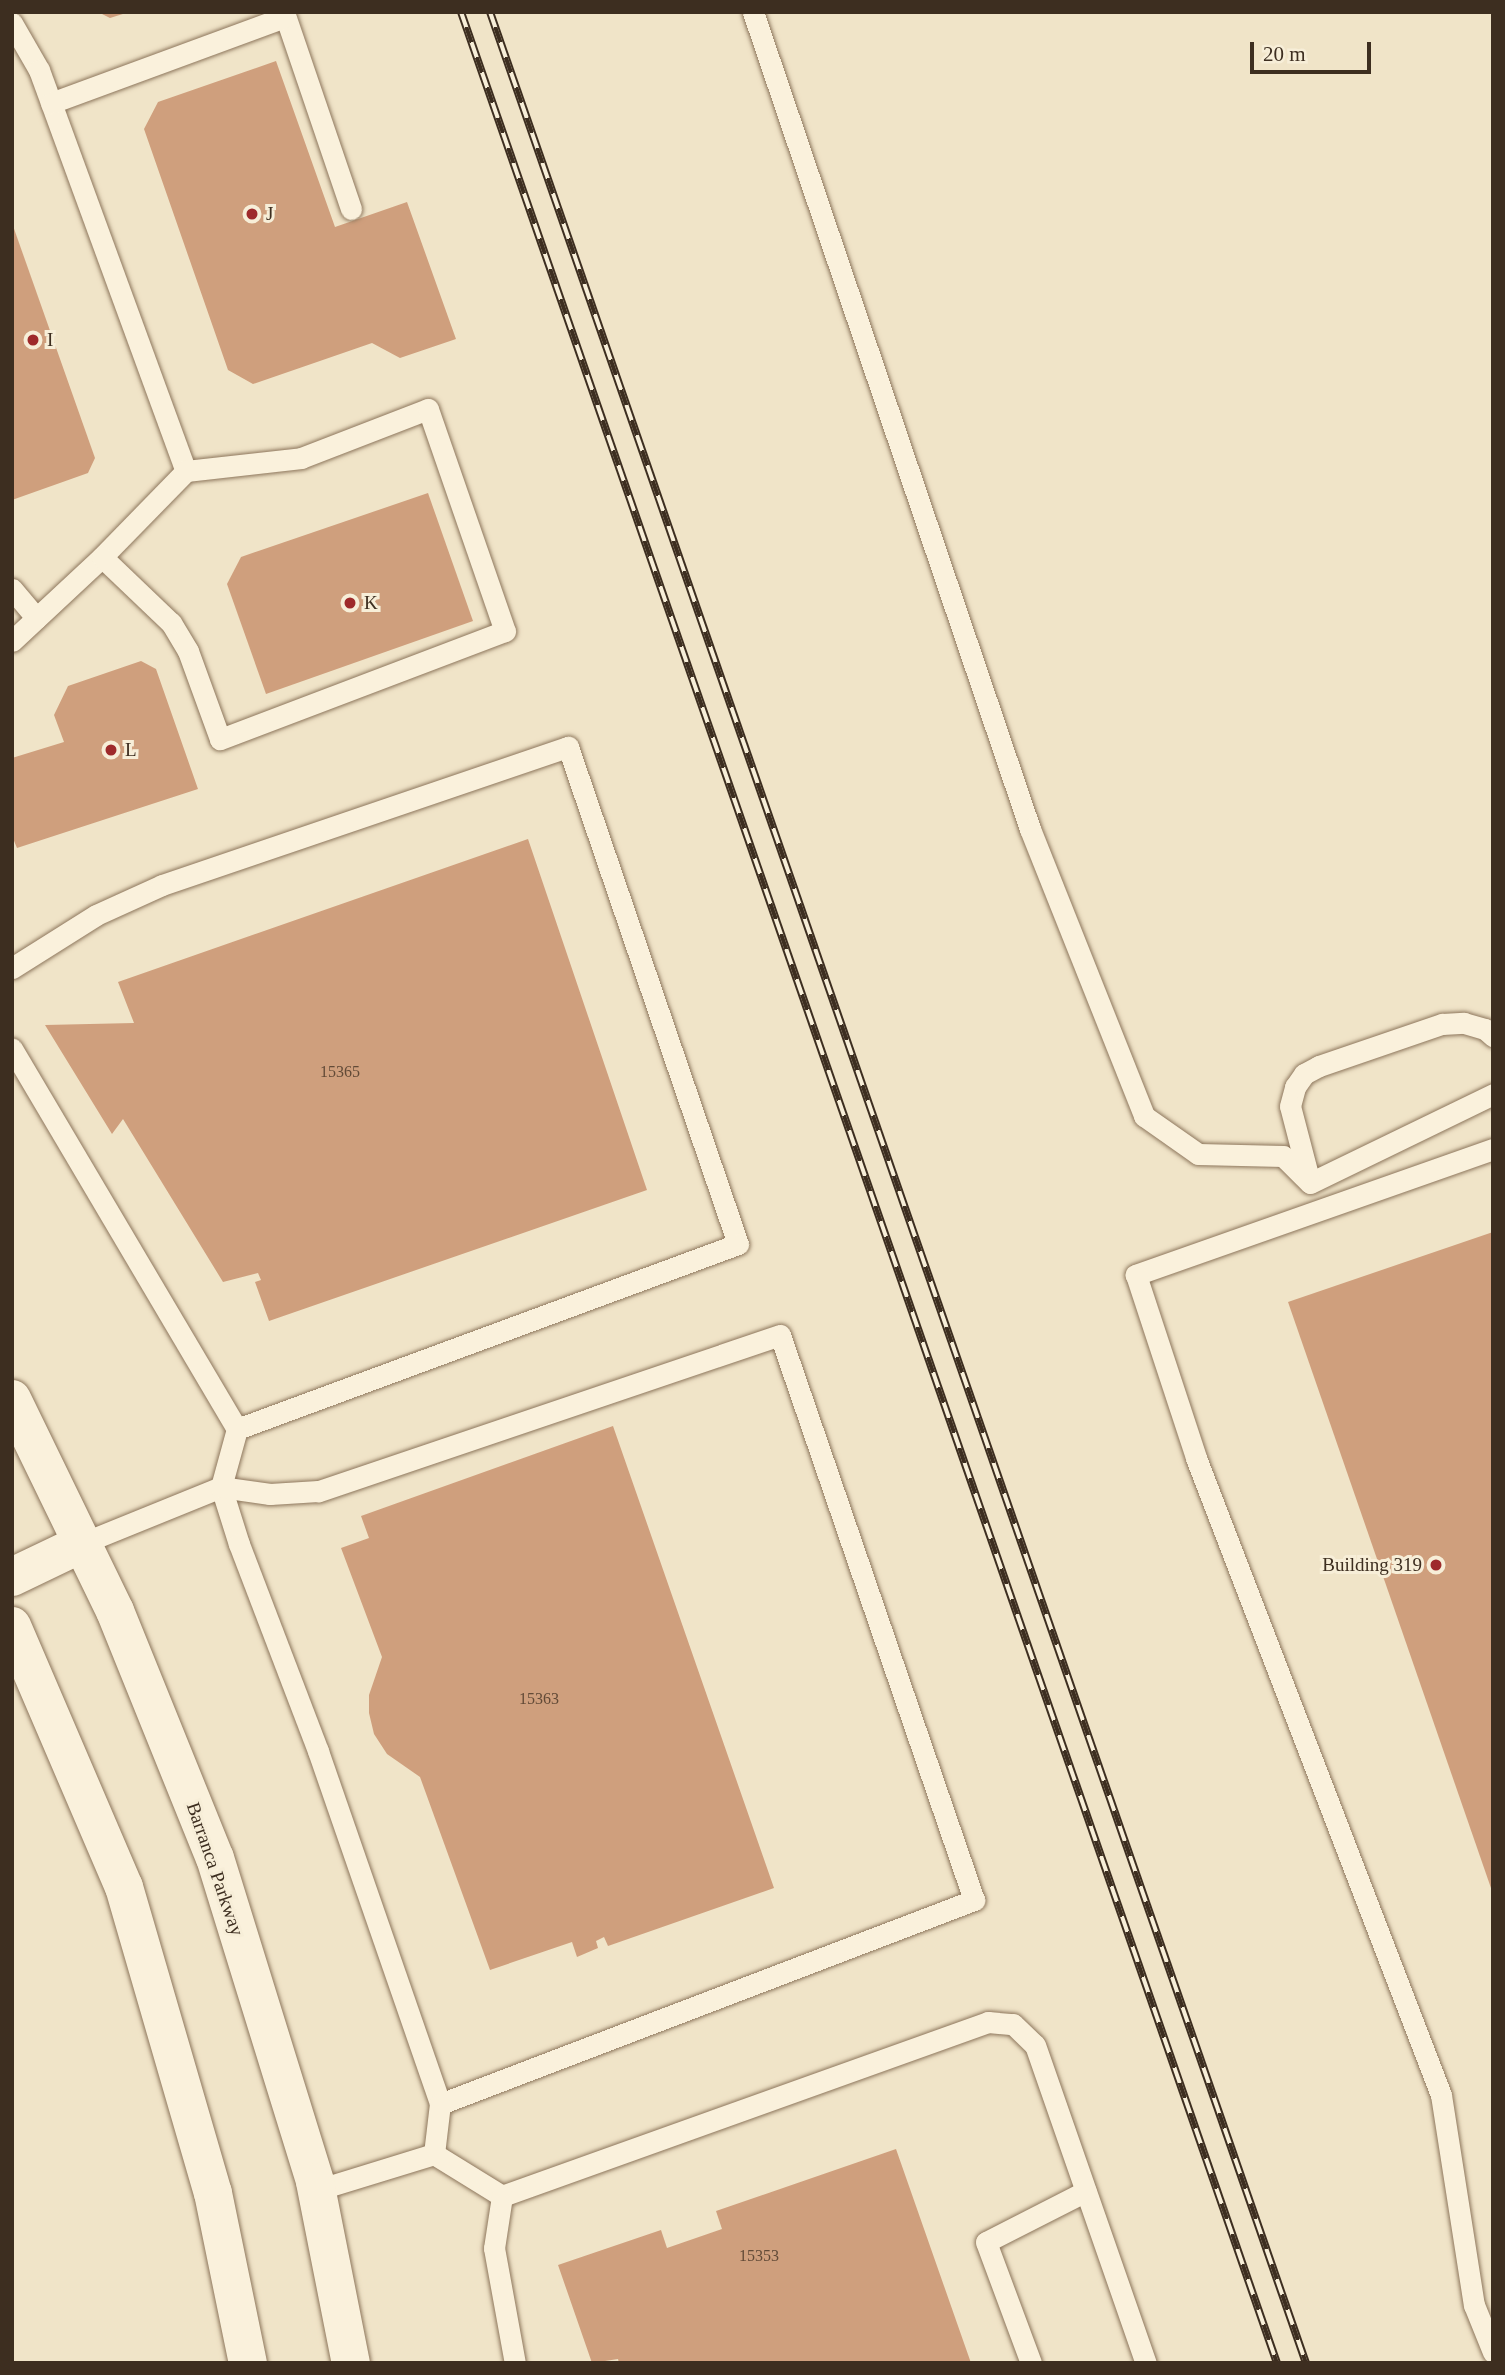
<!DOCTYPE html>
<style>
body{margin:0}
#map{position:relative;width:1505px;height:2375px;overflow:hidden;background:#f0e4c8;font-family:"Times New Roman",serif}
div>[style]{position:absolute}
.building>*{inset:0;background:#cf9f7d}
.roads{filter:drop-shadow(0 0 2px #8d765c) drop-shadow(0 0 2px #8d765c)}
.service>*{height:21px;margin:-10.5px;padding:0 10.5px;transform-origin:10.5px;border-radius:10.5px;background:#faf1dc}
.minor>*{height:38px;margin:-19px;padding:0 19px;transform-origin:19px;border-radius:19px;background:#faf1dc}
.secondary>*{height:38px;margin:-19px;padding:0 19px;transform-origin:19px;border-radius:19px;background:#faf1dc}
.rail>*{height:8px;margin-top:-4px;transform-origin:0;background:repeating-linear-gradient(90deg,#f7eed8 0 16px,#3d2e20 0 32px);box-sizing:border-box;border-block:2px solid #3d2e20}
.dots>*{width:19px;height:19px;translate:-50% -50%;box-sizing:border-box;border:4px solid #f7eed8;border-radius:50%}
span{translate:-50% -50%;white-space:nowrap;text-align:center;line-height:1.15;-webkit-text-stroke:6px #f7eed8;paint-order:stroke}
.number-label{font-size:16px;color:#624a37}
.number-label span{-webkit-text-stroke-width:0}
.poi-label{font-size:19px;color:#3d2e20}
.left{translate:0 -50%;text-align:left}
.right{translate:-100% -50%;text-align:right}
.street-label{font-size:19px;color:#3d2e20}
.frame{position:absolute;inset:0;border:14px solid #3d2e20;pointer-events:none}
.scale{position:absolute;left:1250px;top:42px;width:121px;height:32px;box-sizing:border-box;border:4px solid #3d2e20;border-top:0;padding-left:9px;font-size:21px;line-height:24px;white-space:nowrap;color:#3d2e20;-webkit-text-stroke:5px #f7eed8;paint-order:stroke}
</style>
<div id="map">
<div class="building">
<i style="clip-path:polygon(98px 12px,126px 12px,126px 13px,110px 18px)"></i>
<i style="clip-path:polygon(276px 61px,335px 227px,407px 202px,456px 339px,400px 358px,372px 343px,253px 384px,228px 370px,144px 129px,158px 102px)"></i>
<i style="clip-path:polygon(12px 223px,95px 458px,88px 473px,12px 500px)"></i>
<i style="clip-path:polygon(428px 493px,473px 621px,266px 694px,227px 584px,241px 557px)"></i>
<i style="clip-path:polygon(141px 661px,156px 669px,198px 789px,17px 848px,12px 836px,12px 758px,64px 742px,54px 715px,68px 686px)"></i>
<i style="clip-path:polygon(528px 839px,647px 1190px,269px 1321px,255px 1282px,261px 1280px,258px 1273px,223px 1282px,123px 1119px,112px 1134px,45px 1025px,134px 1023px,118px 982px)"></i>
<i style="clip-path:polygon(1493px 1232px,1493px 1891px,1492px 1891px,1288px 1302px)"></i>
<i style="clip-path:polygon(613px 1426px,774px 1888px,608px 1946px,604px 1937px,596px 1941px,598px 1948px,577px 1957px,572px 1942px,490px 1970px,420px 1777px,387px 1754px,374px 1734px,369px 1713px,369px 1695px,382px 1657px,341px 1548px,369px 1538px,361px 1516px)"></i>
<i style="clip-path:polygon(896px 2149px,971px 2363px,619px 2363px,618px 2359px,592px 2363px,558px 2265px,661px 2230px,667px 2248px,722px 2229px,716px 2211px)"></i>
</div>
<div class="roads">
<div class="service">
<i style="left:284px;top:12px;width:208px;rotate:71.2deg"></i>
<i style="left:753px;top:12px;width:863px;rotate:71.27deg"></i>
<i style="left:1030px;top:829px;width:309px;rotate:68.3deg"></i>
<i style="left:1144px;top:1116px;width:66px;rotate:35.1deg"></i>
<i style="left:1198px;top:1154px;width:85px;rotate:1.3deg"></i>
<i style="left:1283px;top:1156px;width:38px;rotate:45deg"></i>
<i style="left:1310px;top:1183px;width:203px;rotate:-25.9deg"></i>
<i style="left:12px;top:23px;width:54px;rotate:60.1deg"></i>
<i style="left:39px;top:70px;width:427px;rotate:69.9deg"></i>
<i style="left:51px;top:103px;width:249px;rotate:-20.2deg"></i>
<i style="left:12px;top:589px;width:38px;rotate:50deg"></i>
<i style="left:12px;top:641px;width:123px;rotate:-43deg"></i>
<i style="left:102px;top:557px;width:120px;rotate:-45.7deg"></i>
<i style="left:186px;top:471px;width:116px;rotate:-6.4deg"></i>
<i style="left:301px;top:458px;width:136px;rotate:-21.1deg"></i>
<i style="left:428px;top:409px;width:235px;rotate:70.9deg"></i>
<i style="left:505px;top:631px;width:305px;rotate:159.2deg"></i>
<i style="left:220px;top:739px;width:94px;rotate:-110deg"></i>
<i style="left:188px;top:651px;width:33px;rotate:-121deg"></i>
<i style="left:171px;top:623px;width:95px;rotate:-136.3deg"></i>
<i style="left:12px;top:968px;width:99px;rotate:-32.2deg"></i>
<i style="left:96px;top:915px;width:72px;rotate:-24.4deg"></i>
<i style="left:162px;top:885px;width:429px;rotate:-18.8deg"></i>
<i style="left:568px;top:747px;width:525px;rotate:71.12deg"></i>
<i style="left:738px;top:1244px;width:534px;rotate:159.73deg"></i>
<i style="left:237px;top:1429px;width:442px;rotate:-120.6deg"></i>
<i style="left:1493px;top:1149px;width:379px;rotate:160.6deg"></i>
<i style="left:1136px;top:1275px;width:193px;rotate:71.8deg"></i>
<i style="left:1196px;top:1458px;width:682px;rotate:68.96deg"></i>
<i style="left:1441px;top:2095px;width:213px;rotate:81.1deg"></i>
<i style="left:1474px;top:2305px;width:51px;rotate:68deg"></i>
<i style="left:1309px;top:1179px;width:75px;rotate:-104.6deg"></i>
<i style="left:1290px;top:1106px;width:20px;rotate:-75deg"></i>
<i style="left:1295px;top:1087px;width:16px;rotate:-55deg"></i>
<i style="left:1304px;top:1074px;width:17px;rotate:-28deg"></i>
<i style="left:1319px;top:1066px;width:130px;rotate:-18.9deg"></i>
<i style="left:1442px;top:1024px;width:22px;rotate:-3deg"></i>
<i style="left:1464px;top:1023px;width:22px;rotate:16deg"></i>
<i style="left:1485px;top:1029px;width:11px;rotate:41deg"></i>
<i style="left:83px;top:1543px;width:149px;rotate:-22.1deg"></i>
<i style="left:221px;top:1487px;width:60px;rotate:72.5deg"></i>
<i style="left:239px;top:1544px;width:222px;rotate:69.1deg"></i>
<i style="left:318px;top:1751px;width:373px;rotate:70.9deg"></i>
<i style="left:440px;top:2104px;width:572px;rotate:-20.91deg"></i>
<i style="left:974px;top:1900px;width:597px;rotate:-108.95deg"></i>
<i style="left:780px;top:1335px;width:488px;rotate:161.3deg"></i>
<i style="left:318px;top:1491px;width:48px;rotate:176.4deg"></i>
<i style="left:270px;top:1494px;width:49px;rotate:-171.9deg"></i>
<i style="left:221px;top:1487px;width:60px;rotate:-74.6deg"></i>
<i style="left:434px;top:2154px;width:50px;rotate:-83.2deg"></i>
<i style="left:317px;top:2190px;width:122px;rotate:-17.1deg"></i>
<i style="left:434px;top:2154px;width:80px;rotate:31.7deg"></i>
<i style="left:502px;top:2196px;width:516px;rotate:-19.7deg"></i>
<i style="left:988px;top:2022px;width:25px;rotate:5deg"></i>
<i style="left:1013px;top:2024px;width:30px;rotate:44deg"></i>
<i style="left:1035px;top:2045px;width:337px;rotate:70.8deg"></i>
<i style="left:502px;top:2196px;width:53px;rotate:98.7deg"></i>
<i style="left:494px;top:2248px;width:117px;rotate:79.7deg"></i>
<i style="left:1031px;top:2363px;width:129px;rotate:-110.4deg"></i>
<i style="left:986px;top:2242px;width:112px;rotate:-27deg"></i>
</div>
<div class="minor">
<i style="left:12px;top:1577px;width:79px;rotate:-25.6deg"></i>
</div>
<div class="secondary">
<i style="left:12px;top:1399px;width:236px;rotate:64.1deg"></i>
<i style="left:115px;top:1611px;width:266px;rotate:68deg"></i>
<i style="left:215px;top:1858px;width:339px;rotate:72.8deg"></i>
<i style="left:315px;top:2182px;width:185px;rotate:78.8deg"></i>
<i style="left:12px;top:1626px;width:284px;rotate:66.8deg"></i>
<i style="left:124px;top:1887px;width:319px;rotate:73.8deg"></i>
<i style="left:213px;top:2193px;width:174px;rotate:78.4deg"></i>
</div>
</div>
<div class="rail">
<i style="left:461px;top:12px;width:2489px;rotate:70.86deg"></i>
<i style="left:490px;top:12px;width:2489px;rotate:70.86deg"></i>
</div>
<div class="dots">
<i style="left:252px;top:214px;background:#9e2a2b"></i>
<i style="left:33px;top:340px;background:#9e2a2b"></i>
<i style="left:350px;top:603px;background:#9e2a2b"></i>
<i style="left:111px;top:750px;background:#9e2a2b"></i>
<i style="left:1436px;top:1565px;background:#9e2a2b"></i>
</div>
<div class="number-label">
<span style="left:340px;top:1072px">15365</span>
<span style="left:539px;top:1699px">15363</span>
<span style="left:759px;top:2256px">15353</span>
</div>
<div class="poi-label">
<span class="left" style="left:266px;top:214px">J</span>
<span class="left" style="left:47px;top:340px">I</span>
<span class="left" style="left:364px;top:603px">K</span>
<span class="left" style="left:125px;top:750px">L</span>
<span class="right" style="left:1422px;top:1565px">Building 319</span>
</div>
<div class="street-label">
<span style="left:215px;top:1869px;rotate:71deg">Barranca Parkway</span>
</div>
<div class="frame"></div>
<div class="scale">20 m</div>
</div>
